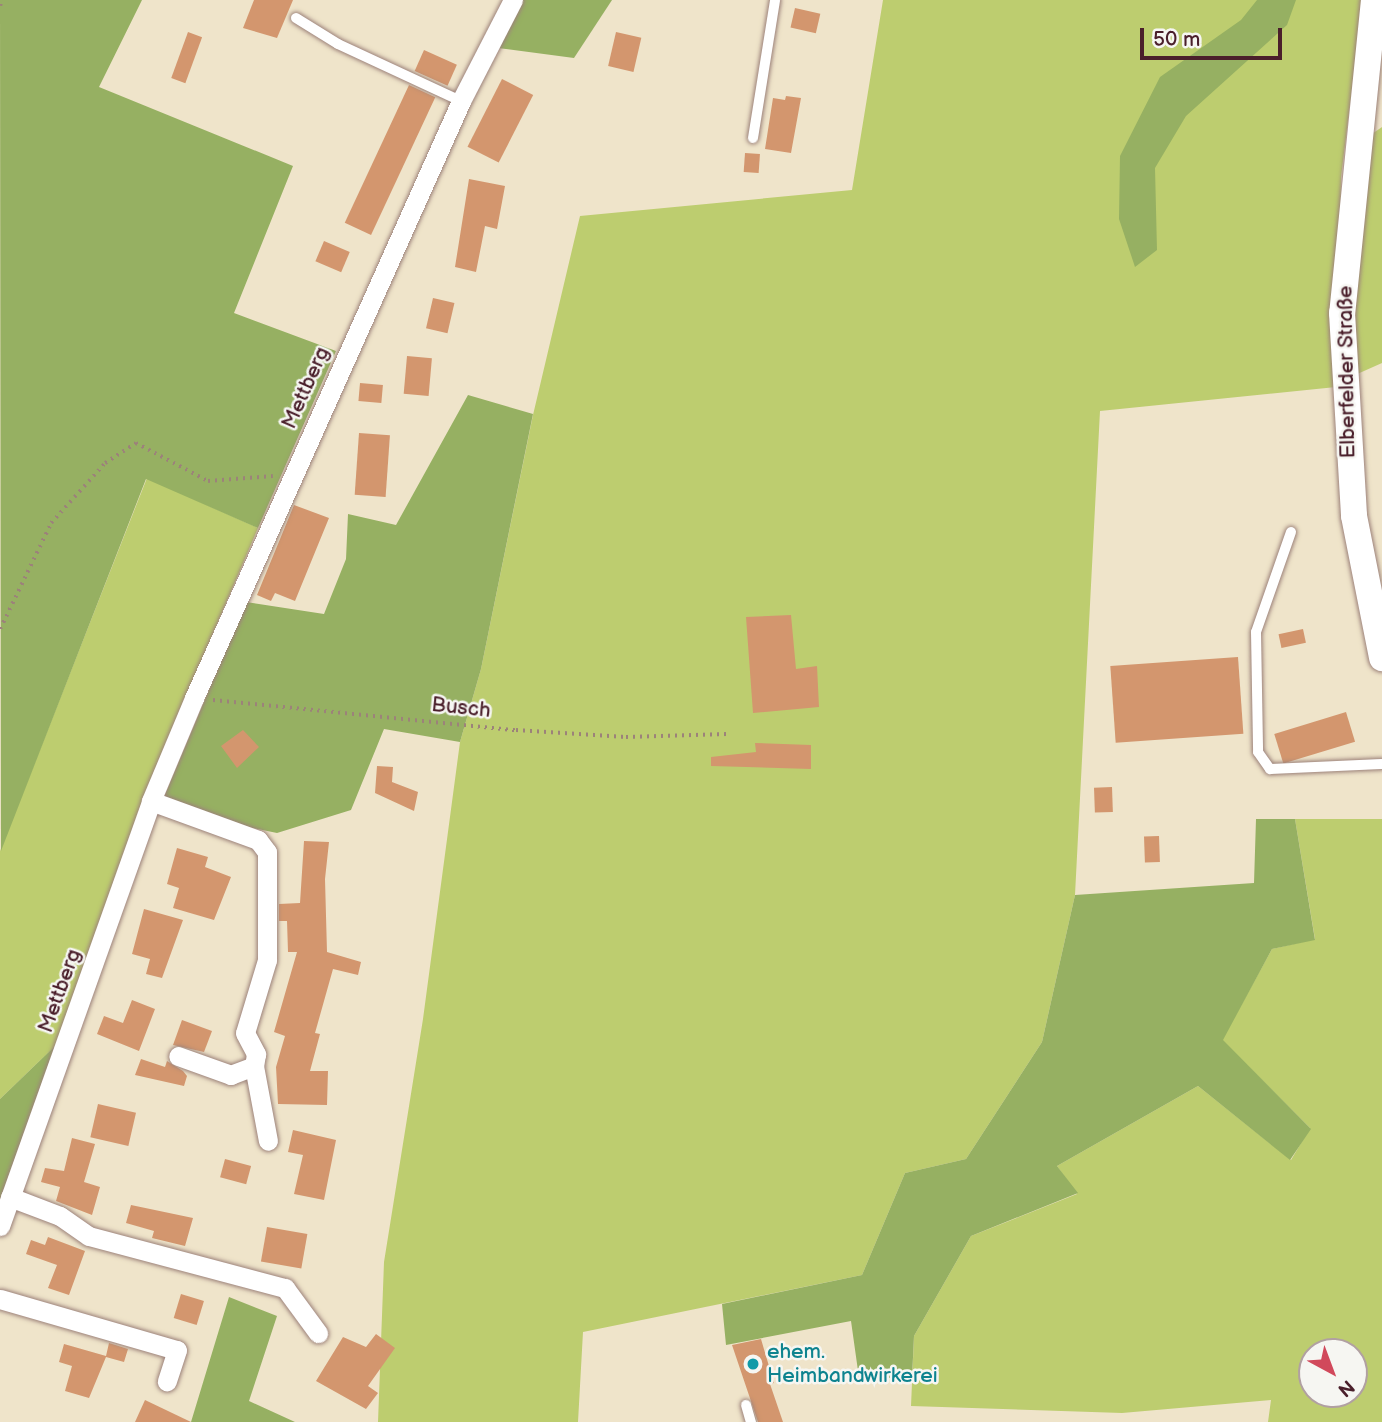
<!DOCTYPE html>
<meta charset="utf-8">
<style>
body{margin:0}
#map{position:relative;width:1382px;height:1422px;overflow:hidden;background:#efe4ca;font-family:"Balsamiq Sans",sans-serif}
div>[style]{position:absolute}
.green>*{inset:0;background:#bdcd6f}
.forest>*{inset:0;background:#96b062}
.building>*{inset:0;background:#d3966e;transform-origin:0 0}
.path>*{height:3.5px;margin-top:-1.75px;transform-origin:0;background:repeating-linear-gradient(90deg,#9c827a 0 2px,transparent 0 7px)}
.roads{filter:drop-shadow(0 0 2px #9c827a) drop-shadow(0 0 2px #9c827a)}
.service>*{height:10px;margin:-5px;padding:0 5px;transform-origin:5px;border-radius:5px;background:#fff}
.minor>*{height:19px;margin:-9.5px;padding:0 9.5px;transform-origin:9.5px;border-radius:9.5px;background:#fff}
.secondary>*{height:26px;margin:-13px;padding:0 13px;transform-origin:13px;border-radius:13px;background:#fff}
.dots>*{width:19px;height:19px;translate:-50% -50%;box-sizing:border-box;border:4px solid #f6f6f2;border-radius:50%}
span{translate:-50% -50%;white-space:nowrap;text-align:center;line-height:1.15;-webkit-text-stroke:5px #f6f6f2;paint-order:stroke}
.street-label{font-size:21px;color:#4a1f2b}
.culture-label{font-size:21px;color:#0d838f}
.left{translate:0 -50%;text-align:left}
.north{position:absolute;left:1298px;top:1338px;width:70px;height:70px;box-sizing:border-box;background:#f6f6f2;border:2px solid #b1a0a2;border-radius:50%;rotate:139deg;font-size:19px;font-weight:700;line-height:28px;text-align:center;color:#4a1f2b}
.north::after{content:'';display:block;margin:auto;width:24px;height:32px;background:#d1495b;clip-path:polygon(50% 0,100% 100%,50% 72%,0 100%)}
.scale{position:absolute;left:1140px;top:28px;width:142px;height:32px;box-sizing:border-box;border:4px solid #4a1f2b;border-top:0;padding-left:9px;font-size:21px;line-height:24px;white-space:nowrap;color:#4a1f2b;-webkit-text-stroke:5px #f6f6f2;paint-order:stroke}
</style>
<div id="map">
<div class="green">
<i style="clip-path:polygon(883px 0,1363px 0,1341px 177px,1336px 387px,1100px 411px,1075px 895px,1042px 1042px,966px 1159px,905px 1173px,862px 1275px,583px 1332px,578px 1422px,378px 1422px,384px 1262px,423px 1019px,460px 742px,481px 669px,533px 415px,580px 216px,852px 190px)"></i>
<i style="clip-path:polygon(1382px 127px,1382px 363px,1355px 375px,1355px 285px,1369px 136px)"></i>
<i style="clip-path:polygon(147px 478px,258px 528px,187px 694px,56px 1045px,0 1099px,0 851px)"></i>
<i style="clip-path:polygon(evenodd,1295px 819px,1382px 819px,1382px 1422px,1268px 1422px,1271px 1400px,1122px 1413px,911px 1406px,914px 1336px,971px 1236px,1077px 1194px,1057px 1166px,1198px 1086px,1291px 1160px,1310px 1128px,1222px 1040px,1272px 949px,1315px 939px,1295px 819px,1312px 1352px,1354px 1352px,1354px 1394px,1312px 1394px,1312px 1352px)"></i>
</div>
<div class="forest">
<i style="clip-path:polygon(0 0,142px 0,99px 87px,293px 166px,234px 313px,336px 351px,258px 528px,146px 479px,1px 851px)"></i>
<i style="clip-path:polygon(522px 0,612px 0,574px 58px,498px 48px)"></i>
<i style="clip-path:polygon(1257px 0,1296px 0,1287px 25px,1186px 116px,1155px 168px,1157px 250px,1135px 267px,1119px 219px,1120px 156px,1160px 77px,1241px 20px)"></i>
<i style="clip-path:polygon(468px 395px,533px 414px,481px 669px,460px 742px,384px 729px,351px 810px,277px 833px,159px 809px,246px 602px,324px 614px,346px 559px,348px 514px,396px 525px)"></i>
<i style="clip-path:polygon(1256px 819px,1295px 819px,1315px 940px,1272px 949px,1223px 1040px,1311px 1129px,1290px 1160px,1198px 1086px,1057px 1166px,1078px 1193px,971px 1236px,914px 1336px,912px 1378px,859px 1378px,851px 1321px,726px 1345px,722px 1304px,862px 1275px,905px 1173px,966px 1159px,1042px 1042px,1075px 895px,1254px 883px)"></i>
<i style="clip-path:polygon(56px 1045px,0 1200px,0 1099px)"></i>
<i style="clip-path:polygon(229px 1297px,277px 1316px,249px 1401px,295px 1422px,191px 1422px)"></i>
</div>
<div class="building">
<i style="clip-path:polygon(254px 0,293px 0,277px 38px,243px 28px)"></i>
<i style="left:795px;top:8px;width:26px;height:20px;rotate:13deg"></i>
<i style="left:188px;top:32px;width:15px;height:49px;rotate:20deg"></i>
<i style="left:616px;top:32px;width:26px;height:35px;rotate:13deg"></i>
<i style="left:424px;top:50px;width:36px;height:23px;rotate:24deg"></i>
<i style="left:502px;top:79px;width:35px;height:76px;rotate:27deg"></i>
<i style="left:409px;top:85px;width:29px;height:152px;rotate:25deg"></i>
<i style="clip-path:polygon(786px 96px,801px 98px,791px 153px,765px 149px,773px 98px,785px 100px)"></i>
<i style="left:745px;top:153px;width:15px;height:19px;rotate:4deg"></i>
<i style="clip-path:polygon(469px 179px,505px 186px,497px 229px,485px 226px,476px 272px,455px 267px)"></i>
<i style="left:324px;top:241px;width:28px;height:22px;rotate:23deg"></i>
<i style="left:433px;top:298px;width:22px;height:31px;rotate:13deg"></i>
<i style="left:407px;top:356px;width:25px;height:38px;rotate:5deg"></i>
<i style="left:360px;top:383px;width:23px;height:18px;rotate:5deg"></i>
<i style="left:359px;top:433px;width:31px;height:62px;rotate:4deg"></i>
<i style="clip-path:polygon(294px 505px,329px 518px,295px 601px,275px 593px,271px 601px,257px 595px)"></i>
<i style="clip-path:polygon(791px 615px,796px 669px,817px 666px,819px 707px,753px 713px,746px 617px)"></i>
<i style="left:1303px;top:629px;width:14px;height:25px;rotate:78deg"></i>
<i style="left:1238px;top:657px;width:77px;height:128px;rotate:86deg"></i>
<i style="left:1346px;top:712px;width:31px;height:75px;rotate:73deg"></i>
<i style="clip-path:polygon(243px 730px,259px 747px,237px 768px,221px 746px)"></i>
<i style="clip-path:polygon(755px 743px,811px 745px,811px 769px,711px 766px,711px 757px,756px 752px)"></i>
<i style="clip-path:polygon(377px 766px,393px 767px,392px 782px,418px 792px,414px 811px,375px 793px)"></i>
<i style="left:1112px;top:787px;width:25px;height:18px;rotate:88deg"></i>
<i style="left:1159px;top:836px;width:26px;height:15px;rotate:88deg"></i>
<i style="clip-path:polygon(304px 841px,329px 842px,325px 879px,327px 952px,361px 962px,358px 975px,333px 969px,315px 1033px,320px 1034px,310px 1071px,328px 1071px,327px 1105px,278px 1104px,276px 1067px,285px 1036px,274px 1032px,297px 952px,288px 952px,287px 921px,279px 921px,279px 904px,300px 903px)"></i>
<i style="clip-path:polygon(177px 848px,208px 857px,205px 867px,231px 877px,214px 920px,173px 908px,179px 888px,167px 884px)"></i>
<i style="clip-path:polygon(144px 909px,183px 920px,162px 978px,146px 974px,150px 959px,132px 954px)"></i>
<i style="clip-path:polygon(132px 1000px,155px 1009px,139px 1051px,97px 1034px,104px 1016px,123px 1023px)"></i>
<i style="clip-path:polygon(182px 1020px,212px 1031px,204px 1052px,173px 1045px)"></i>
<i style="clip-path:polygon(141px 1059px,165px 1067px,167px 1061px,183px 1071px,187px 1076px,184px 1086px,135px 1075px)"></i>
<i style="left:98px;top:1104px;width:39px;height:34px;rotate:13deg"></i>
<i style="clip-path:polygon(293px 1130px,336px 1140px,324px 1200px,294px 1194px,303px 1155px,288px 1152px)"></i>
<i style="clip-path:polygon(72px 1138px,95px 1144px,84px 1182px,100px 1187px,92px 1215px,56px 1201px,60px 1187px,41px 1182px,45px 1168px,64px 1171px)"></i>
<i style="left:225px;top:1159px;width:27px;height:19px;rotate:15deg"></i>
<i style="clip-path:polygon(131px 1205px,193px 1218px,185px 1246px,152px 1238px,154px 1231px,126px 1223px)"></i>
<i style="left:267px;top:1227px;width:41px;height:35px;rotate:10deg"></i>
<i style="clip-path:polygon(48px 1237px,85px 1251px,69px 1295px,48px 1288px,57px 1265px,26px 1254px,31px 1240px,45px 1245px)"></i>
<i style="left:181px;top:1294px;width:24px;height:25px;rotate:17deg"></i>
<i style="clip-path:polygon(376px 1334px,395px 1348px,368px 1386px,378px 1393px,366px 1409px,316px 1381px,343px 1337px,366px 1347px)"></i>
<i style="clip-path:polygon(761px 1339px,774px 1383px,770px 1384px,783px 1422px,758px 1422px,732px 1345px)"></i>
<i style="clip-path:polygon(109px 1343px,128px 1349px,124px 1362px,106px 1357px,89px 1398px,65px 1391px,72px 1366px,59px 1362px,64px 1344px,106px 1356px)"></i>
<i style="clip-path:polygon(145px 1400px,191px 1422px,135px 1422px)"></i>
</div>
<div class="path">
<i style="left:0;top:6px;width:6px;rotate:-81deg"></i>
<i style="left:0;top:629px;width:118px;rotate:-64.3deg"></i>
<i style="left:51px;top:523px;width:81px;rotate:-48deg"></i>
<i style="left:105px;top:463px;width:37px;rotate:-33deg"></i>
<i style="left:136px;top:443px;width:81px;rotate:27.8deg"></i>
<i style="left:208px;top:481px;width:65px;rotate:-4.4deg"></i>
<i style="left:213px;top:700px;width:304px;rotate:5.7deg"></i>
<i style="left:516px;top:730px;width:110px;rotate:3.6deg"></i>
<i style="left:626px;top:737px;width:101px;rotate:-1.7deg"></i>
</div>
<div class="roads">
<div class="service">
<i style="left:296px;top:18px;width:49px;rotate:31.8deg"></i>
<i style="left:338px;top:44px;width:136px;rotate:24.9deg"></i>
<i style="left:753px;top:138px;width:140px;rotate:-80.9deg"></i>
<i style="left:1291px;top:532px;width:106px;rotate:109.3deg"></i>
<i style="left:1256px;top:632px;width:120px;rotate:89deg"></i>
<i style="left:1258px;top:752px;width:21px;rotate:55deg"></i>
<i style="left:1270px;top:769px;width:112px;rotate:-2.6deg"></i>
<i style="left:746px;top:1405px;width:18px;rotate:74deg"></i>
</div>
<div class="minor">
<i style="left:151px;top:801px;width:114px;rotate:20deg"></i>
<i style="left:258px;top:840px;width:15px;rotate:53deg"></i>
<i style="left:267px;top:852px;width:108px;rotate:90deg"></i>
<i style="left:267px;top:960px;width:76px;rotate:106.8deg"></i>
<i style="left:245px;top:1033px;width:24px;rotate:62deg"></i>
<i style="left:256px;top:1054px;width:12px;rotate:99deg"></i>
<i style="left:254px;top:1066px;width:25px;rotate:159deg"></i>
<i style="left:231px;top:1075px;width:56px;rotate:-160.3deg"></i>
<i style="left:254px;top:1066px;width:76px;rotate:79.4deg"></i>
<i style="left:10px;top:1197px;width:53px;rotate:20.8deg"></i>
<i style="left:60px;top:1216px;width:35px;rotate:35deg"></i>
<i style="left:89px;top:1236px;width:203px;rotate:14.9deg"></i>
<i style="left:285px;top:1288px;width:56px;rotate:53.7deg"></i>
<i style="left:0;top:1226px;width:451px;rotate:-70.4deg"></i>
<i style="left:151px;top:801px;width:112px;rotate:-67.3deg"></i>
<i style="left:194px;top:698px;width:654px;rotate:-65.9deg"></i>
<i style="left:461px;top:101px;width:114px;rotate:-62.8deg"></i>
<i style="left:0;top:1299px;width:184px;rotate:16.1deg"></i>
<i style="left:177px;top:1350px;width:33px;rotate:108deg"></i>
</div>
<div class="secondary">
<i style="left:1374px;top:0;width:315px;rotate:95.8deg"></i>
<i style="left:1342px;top:313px;width:203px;rotate:86.6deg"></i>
<i style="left:1354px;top:516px;width:145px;rotate:78.8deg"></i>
</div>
</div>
<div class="dots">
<i style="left:753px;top:1364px;background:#0f9aa8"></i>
</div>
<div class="street-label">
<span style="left:1347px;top:372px;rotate:-91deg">Elberfelder Straße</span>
<span style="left:306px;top:388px;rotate:-66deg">Mettberg</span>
<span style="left:461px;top:708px;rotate:6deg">Busch</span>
<span style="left:60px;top:991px;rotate:-70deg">Mettberg</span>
</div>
<div class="culture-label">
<span class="left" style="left:767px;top:1364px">ehem.<br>Heimbandwirkerei</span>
</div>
<div class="north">N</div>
<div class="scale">50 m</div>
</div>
